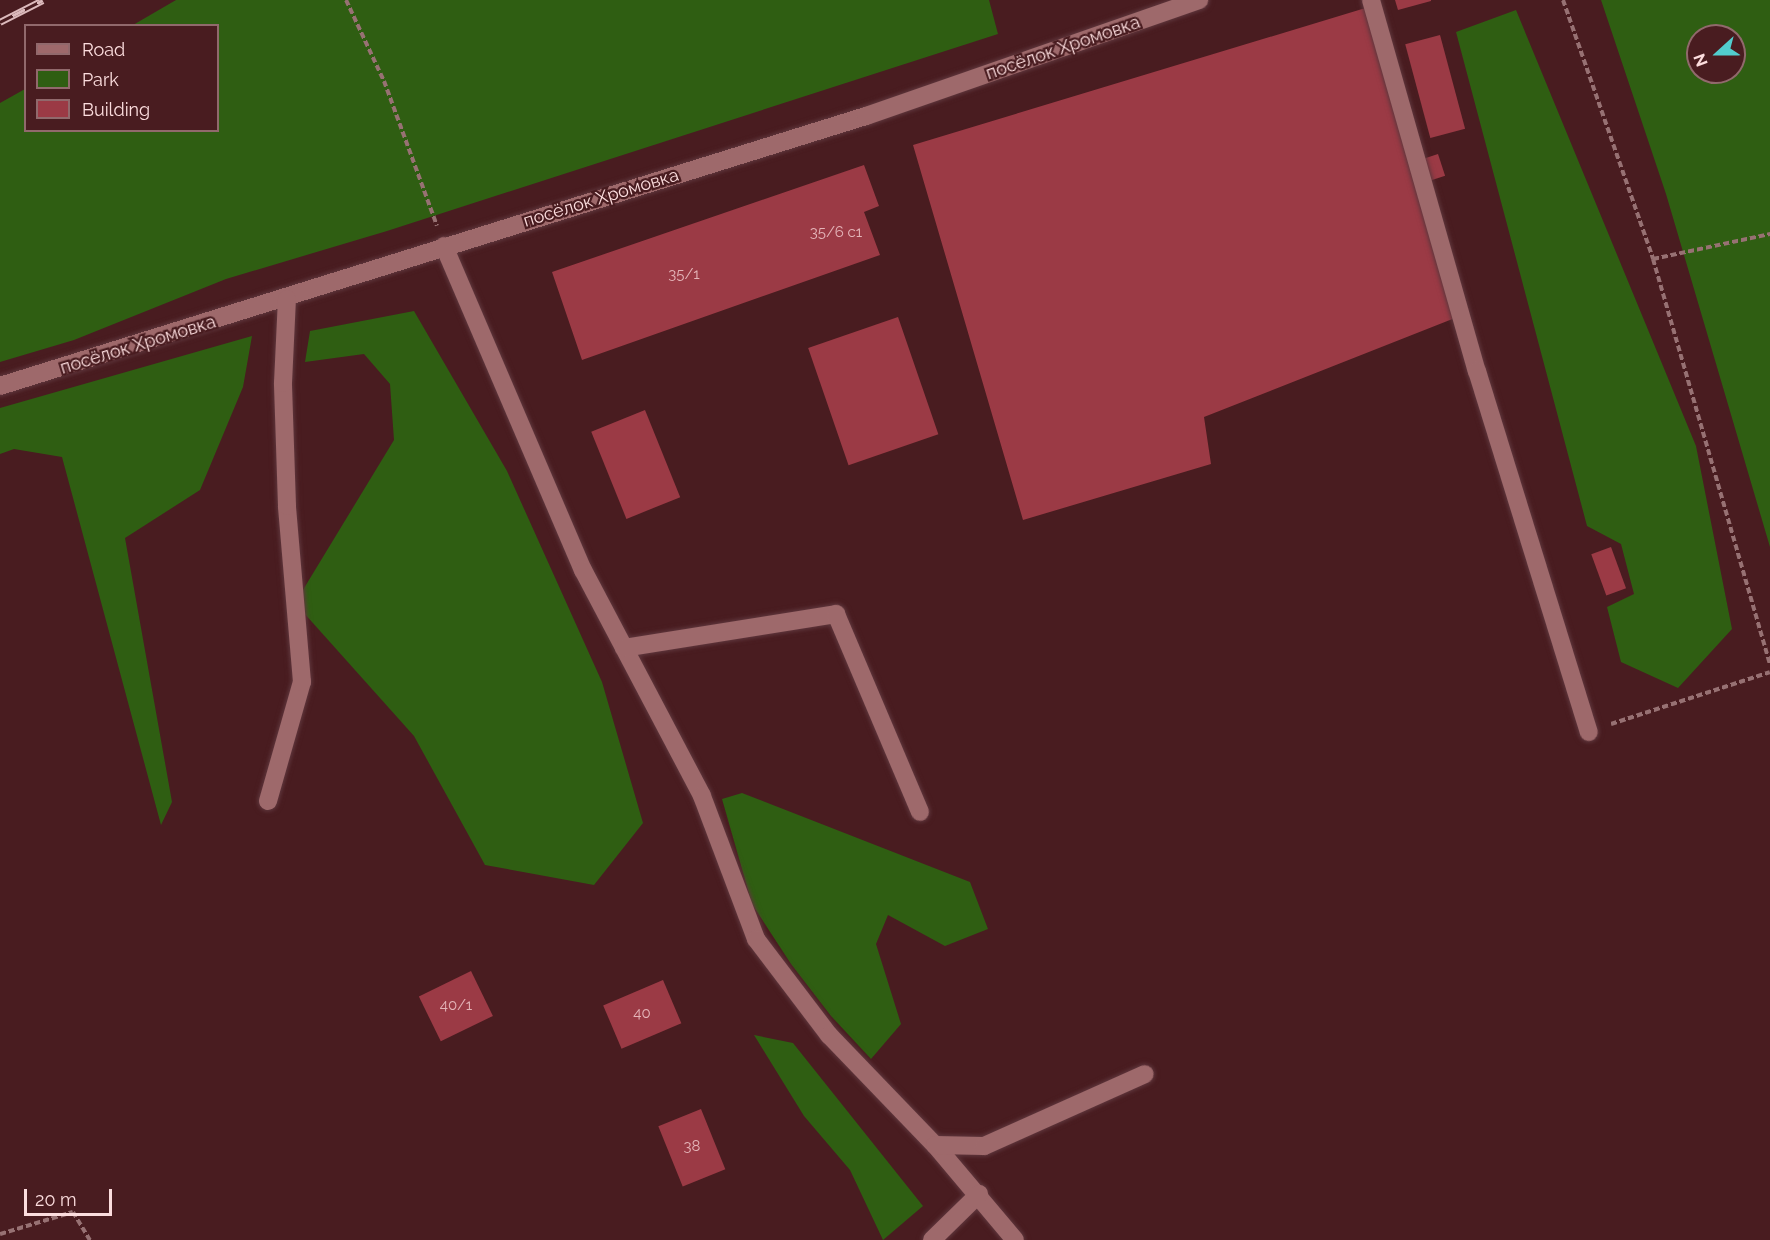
<!DOCTYPE html>
<meta charset="utf-8">
<style>
body{margin:0}
#map{position:relative;width:1770px;height:1240px;overflow:hidden;background:#491c20;font-family:Raleway,sans-serif}
div>[style]{position:absolute}
.green>*{inset:0;background:#2f5e12}
.building>*{inset:0;background:#9b3a45;transform-origin:0 0}
.path>*{height:4px;margin-top:-2px;transform-origin:0;background:repeating-linear-gradient(90deg,#977173 0 6px,transparent 0 9px)}
.roads{filter:drop-shadow(0 0 2px #5f373d) drop-shadow(0 0 2px #5f373d)}
.minor>*{height:18px;margin:-9px;padding:0 9px;transform-origin:9px;border-radius:9px;background:#9e696b}
.rail>*{height:7px;margin-top:-3.5px;transform-origin:0;background:repeating-linear-gradient(90deg,#491c20 0 14px,#dcbabc 0 28px);box-sizing:border-box;border-block:2px solid #dcbabc}
span{translate:-50% -50%;white-space:nowrap;text-align:center;line-height:1.15;-webkit-text-stroke:4.5px #491c20;paint-order:stroke}
.number-label{font-size:15px;color:#e4b4b8}
.number-label span{-webkit-text-stroke-width:0}
.street-label{font-size:18px;color:#fcddde}
.legend{position:absolute;left:24px;top:24px;width:195px;height:108px;box-sizing:border-box;background:#491c20;border:2px solid #91696c;margin:0;padding:8px 10px;list-style:none;font-size:18px;color:#fcddde}
.legend li{display:flex;align-items:center;gap:12px;height:30px}
.legend b{width:30px;border:2px solid #91696c}
.north{position:absolute;left:1686px;top:24px;width:60px;height:60px;box-sizing:border-box;background:#491c20;border:2px solid #91696c;border-radius:50%;rotate:249deg;font-size:16px;font-weight:700;line-height:24px;text-align:center;color:#fcddde}
.north::after{content:'';display:block;margin:auto;width:21px;height:27px;background:#52cdce;clip-path:polygon(50% 0,100% 100%,50% 72%,0 100%)}
.scale{position:absolute;left:24px;top:1189px;width:88px;height:27px;box-sizing:border-box;border:3px solid #fcddde;border-top:0;padding-left:8px;font-size:18px;line-height:21px;white-space:nowrap;color:#fcddde;-webkit-text-stroke:4px #491c20;paint-order:stroke}
</style>
<div id="map">
<div class="green">
<i style="clip-path:polygon(176px 0,989px 0,998px 34px,387px 231px,226px 279px,74px 340px,0 362px,0 103px,25px 89px,26px 130px,218px 130px,218px 26px,133px 25px)"></i>
<i style="clip-path:polygon(evenodd,1601px 0,1770px 0,1770px 547px,1666px 194px,1601px 0,1698px 36px,1734px 36px,1734px 72px,1698px 72px,1698px 36px)"></i>
<i style="clip-path:polygon(1516px 10px,1696px 446px,1732px 629px,1678px 688px,1621px 662px,1607px 607px,1634px 594px,1621px 544px,1587px 526px,1456px 32px)"></i>
<i style="clip-path:polygon(414px 311px,507px 471px,602px 682px,643px 823px,594px 885px,485px 865px,414px 736px,295px 603px,394px 440px,390px 384px,364px 354px,305px 362px,310px 331px)"></i>
<i style="clip-path:polygon(252px 336px,243px 387px,200px 490px,125px 538px,172px 802px,161px 825px,62px 457px,14px 449px,0 454px,0 408px)"></i>
<i style="clip-path:polygon(742px 793px,970px 882px,988px 929px,945px 946px,888px 915px,876px 944px,901px 1024px,871px 1059px,831px 1016px,791px 964px,752px 904px,722px 799px)"></i>
<i style="clip-path:polygon(754px 1035px,793px 1043px,923px 1206px,883px 1240px,850px 1170px,804px 1116px)"></i>
</div>
<div class="building">
<i style="clip-path:polygon(1395px 0,1431px 0,1431px 1px,1398px 10px)"></i>
<i style="clip-path:polygon(1372px 6px,1455px 318px,1204px 417px,1211px 464px,1023px 520px,913px 145px)"></i>
<i style="left:1440px;top:35px;width:97px;height:36px;rotate:75deg"></i>
<i style="left:1438px;top:154px;width:23px;height:20px;rotate:72deg"></i>
<i style="clip-path:polygon(864px 165px,879px 206px,864px 212px,880px 255px,582px 360px,552px 272px)"></i>
<i style="left:898px;top:317px;width:124px;height:95px;rotate:71deg"></i>
<i style="left:645px;top:410px;width:94px;height:58px;rotate:68deg"></i>
<i style="left:1611px;top:547px;width:44px;height:21px;rotate:70deg"></i>
<i style="left:471px;top:971px;width:50px;height:58px;rotate:64deg"></i>
<i style="left:663px;top:980px;width:47px;height:65px;rotate:67deg"></i>
<i style="left:701px;top:1109px;width:65px;height:46px;rotate:68deg"></i>
</div>
<div class="path">
<i style="left:346px;top:0;width:89px;rotate:64.9deg"></i>
<i style="left:384px;top:81px;width:154px;rotate:69.9deg"></i>
<i style="left:1563px;top:0;width:274px;rotate:70.8deg"></i>
<i style="left:1653px;top:259px;width:422px;rotate:73.9deg"></i>
<i style="left:1653px;top:259px;width:120px;rotate:-12.1deg"></i>
<i style="left:1611px;top:724px;width:167px;rotate:-18.1deg"></i>
<i style="left:0;top:1234px;width:76px;rotate:-16.8deg"></i>
<i style="left:73px;top:1212px;width:33px;rotate:59deg"></i>
</div>
<div class="roads">
<div class="minor">
<i style="left:1371px;top:0;width:386px;rotate:74.1deg"></i>
<i style="left:1477px;top:371px;width:378px;rotate:72.8deg"></i>
<i style="left:444px;top:246px;width:353px;rotate:66.8deg"></i>
<i style="left:583px;top:570px;width:255px;rotate:62.2deg"></i>
<i style="left:702px;top:796px;width:153px;rotate:69.3deg"></i>
<i style="left:756px;top:939px;width:121px;rotate:52.8deg"></i>
<i style="left:829px;top:1035px;width:153px;rotate:46.1deg"></i>
<i style="left:935px;top:1145px;width:124px;rotate:49.9deg"></i>
<i style="left:0;top:386px;width:907px;rotate:-17.32deg"></i>
<i style="left:866px;top:116px;width:353px;rotate:-19.2deg"></i>
<i style="left:624px;top:648px;width:215px;rotate:-9.1deg"></i>
<i style="left:836px;top:614px;width:215px;rotate:67deg"></i>
<i style="left:268px;top:801px;width:124px;rotate:-74.1deg"></i>
<i style="left:302px;top:682px;width:177px;rotate:-94.9deg"></i>
<i style="left:287px;top:506px;width:123px;rotate:-91.9deg"></i>
<i style="left:283px;top:383px;width:84px;rotate:-87.3deg"></i>
<i style="left:935px;top:1145px;width:49px;rotate:1.2deg"></i>
<i style="left:984px;top:1146px;width:176px;rotate:-24.1deg"></i>
<i style="left:932px;top:1240px;width:66px;rotate:-44.4deg"></i>
</div>
</div>
<div class="rail">
<i style="left:0;top:22px;width:48px;rotate:-27.1deg"></i>
</div>
<div class="number-label">
<span style="left:836px;top:233px">35/6 c1</span>
<span style="left:684px;top:275px">35/1</span>
<span style="left:456px;top:1006px">40/1</span>
<span style="left:642px;top:1014px">40</span>
<span style="left:692px;top:1147px">38</span>
</div>
<div class="street-label">
<span style="left:1063px;top:48px;rotate:-19deg">посёлок Хромовка</span>
<span style="left:601px;top:198px;rotate:-17deg">посёлок Хромовка</span>
<span style="left:138px;top:345px;rotate:-17deg">посёлок Хромовка</span>
</div>
<ul class="legend">
<li><b style="height:8px;background:#9e696b"></b>Road</li>
<li><b style="height:16px;background:#2f5e12"></b>Park</li>
<li><b style="height:16px;background:#9b3a45"></b>Building</li>
</ul>
<div class="north">N</div>
<div class="scale">20 m</div>
</div>
